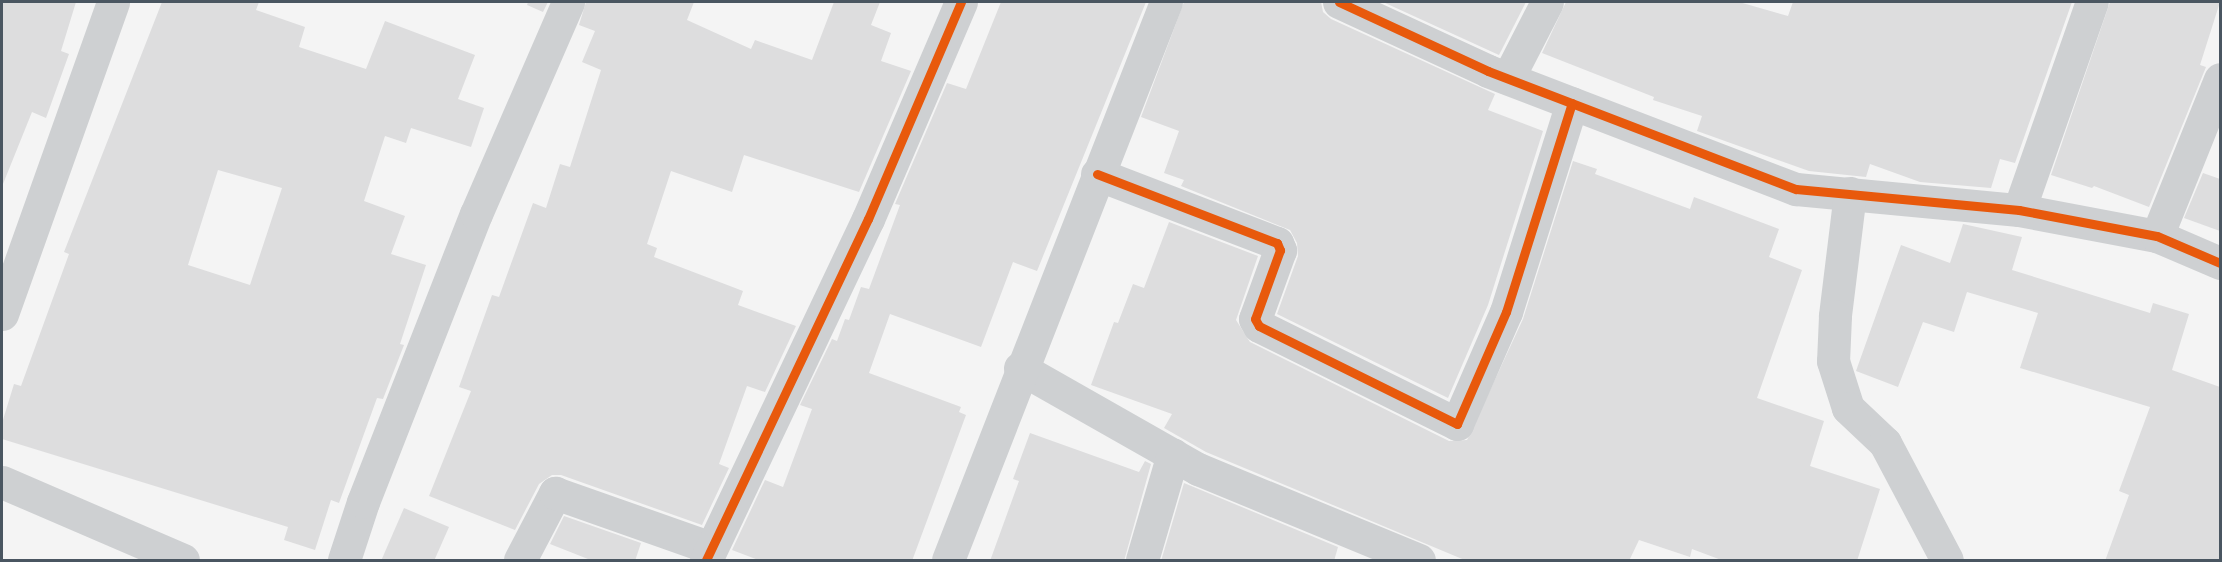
<!DOCTYPE html>
<style>
body{margin:0}
#map{position:relative;width:2222px;height:562px;overflow:hidden;background:#f4f4f4;font-family:"DejaVu Sans",sans-serif}
div>[style]{position:absolute}
.building>*{inset:0;background:#ddddde}
.street>*{height:33px;margin:-16.5px;padding:0 16.5px;transform-origin:16.5px;border-radius:16.5px;background:#ced0d2}
.cycleway>*{height:9px;margin:-4.5px;padding:0 4.5px;transform-origin:4.5px;border-radius:4.5px;background:#e8590c}
span{translate:-50% -50%;white-space:nowrap;text-align:center;line-height:1.15;-webkit-text-stroke:4.5px #fff;paint-order:stroke}
.frame{position:absolute;inset:0;border:3px solid #4a5661;pointer-events:none}
</style>
<div id="map">
<div class="building">
<i style="clip-path:polygon(2px 2px,76px 2px,61px 51px,69px 54px,46px 118px,32px 112px,3px 184px)"></i>
<i style="clip-path:polygon(evenodd,162px 2px,259px 2px,256px 10px,305px 27px,299px 47px,366px 69px,385px 21px,475px 55px,458px 99px,484px 108px,471px 147px,411px 128px,406px 143px,385px 136px,364px 201px,405px 216px,391px 254px,426px 265px,400px 344px,404px 345px,383px 399px,377px 398px,339px 503px,331px 500px,315px 550px,284px 540px,288px 527px,2px 439px,2px 423px,14px 384px,21px 386px,69px 254px,64px 252px,162px 2px,218px 170px,282px 188px,250px 285px,188px 265px,218px 170px)"></i>
<i style="clip-path:polygon(528px 2px,548px 2px,543px 12px,527px 5px)"></i>
<i style="clip-path:polygon(586px 2px,694px 2px,687px 20px,751px 49px,755px 40px,812px 60px,834px 2px,880px 2px,871px 25px,891px 33px,881px 61px,911px 71px,859px 192px,744px 155px,732px 192px,671px 171px,647px 244px,657px 248px,654px 257px,743px 291px,738px 305px,796px 326px,765px 392px,747px 386px,719px 464px,729px 468px,702px 525px,561px 475px,552px 475px,539px 484px,515px 530px,429px 496px,471px 391px,459px 387px,492px 295px,499px 297px,533px 203px,546px 208px,560px 164px,570px 167px,601px 70px,582px 62px,595px 31px,579px 25px)"></i>
<i style="clip-path:polygon(1001px 2px,1146px 2px,1037px 271px,1013px 262px,981px 347px,890px 314px,869px 373px,961px 407px,959px 412px,966px 415px,912px 561px,761px 561px,732px 550px,765px 480px,783px 487px,812px 409px,800px 405px,832px 339px,837px 341px,845px 319px,849px 320px,861px 287px,869px 289px,900px 205px,895px 204px,947px 83px,966px 89px)"></i>
<i style="clip-path:polygon(1184px 2px,1321px 2px,1323px 12px,1331px 19px,1495px 94px,1488px 110px,1543px 131px,1488px 305px,1448px 398px,1277px 314px,1298px 256px,1297px 243px,1290px 230px,1181px 186px,1184px 180px,1164px 173px,1179px 131px,1141px 117px)"></i>
<i style="clip-path:polygon(1383px 2px,1526px 2px,1499px 55px)"></i>
<i style="clip-path:polygon(1566px 2px,1739px 2px,1788px 16px,1793px 2px,2072px 2px,2015px 163px,2000px 159px,1991px 188px,1920px 182px,1870px 164px,1866px 177px,1809px 171px,1697px 131px,1702px 116px,1653px 100px,1654px 97px,1542px 53px)"></i>
<i style="clip-path:polygon(2110px 2px,2220px 2px,2200px 65px,2206px 67px,2149px 207px,2094px 186px,2092px 188px,2051px 175px)"></i>
<i style="clip-path:polygon(1573px 161px,1597px 169px,1595px 174px,1690px 209px,1694px 197px,1779px 229px,1769px 257px,1802px 270px,1757px 398px,1824px 421px,1810px 466px,1880px 489px,1857px 561px,1724px 561px,1692px 549px,1690px 557px,1639px 540px,1629px 561px,1467px 561px,1206px 452px,1164px 428px,1172px 414px,1091px 385px,1114px 322px,1118px 323px,1133px 284px,1144px 288px,1169px 222px,1258px 256px,1236px 320px,1250px 342px,1449px 441px,1467px 440px,1523px 319px)"></i>
<i style="clip-path:polygon(2203px 173px,2220px 179px,2220px 231px,2184px 218px)"></i>
<i style="clip-path:polygon(1963px 224px,2022px 237px,2012px 270px,2150px 313px,2153px 303px,2189px 314px,2172px 370px,2220px 387px,2220px 561px,2105px 561px,2129px 495px,2119px 491px,2150px 407px,2020px 368px,2038px 313px,1967px 292px,1954px 332px,1923px 322px,1898px 387px,1856px 371px,1901px 245px,1950px 263px)"></i>
<i style="clip-path:polygon(1030px 433px,1139px 472px,1145px 461px,1151px 464px,1124px 561px,990px 561px,1019px 481px,1013px 479px)"></i>
<i style="clip-path:polygon(1184px 483px,1338px 547px,1334px 561px,1161px 561px)"></i>
<i style="clip-path:polygon(404px 508px,449px 527px,434px 561px,381px 561px)"></i>
<i style="clip-path:polygon(564px 516px,641px 543px,635px 561px,593px 561px,550px 544px)"></i>
</div>
<div class="street">
<i style="left:1339px;top:2px;width:164px;rotate:24.8deg"></i>
<i style="left:1488px;top:71px;width:330px;rotate:21deg"></i>
<i style="left:1796px;top:189px;width:224px;rotate:5.4deg"></i>
<i style="left:2019px;top:210px;width:140px;rotate:10.7deg"></i>
<i style="left:2157px;top:236px;width:69px;rotate:23.2deg"></i>
<i style="left:1508px;top:78px;width:85px;rotate:-62.8deg"></i>
<i style="left:1097px;top:174px;width:193px;rotate:21deg"></i>
<i style="left:1277px;top:243px;width:8px;rotate:67deg"></i>
<i style="left:1280px;top:250px;width:73px;rotate:109.9deg"></i>
<i style="left:1255px;top:319px;width:8px;rotate:60deg"></i>
<i style="left:1259px;top:326px;width:221px;rotate:26.3deg"></i>
<i style="left:1457px;top:424px;width:122px;rotate:-66.4deg"></i>
<i style="left:1506px;top:312px;width:219px;rotate:-72.5deg"></i>
<i style="left:1850px;top:193px;width:124px;rotate:97deg"></i>
<i style="left:1835px;top:316px;width:45px;rotate:92.5deg"></i>
<i style="left:1833px;top:361px;width:49px;rotate:72.3deg"></i>
<i style="left:1848px;top:408px;width:51px;rotate:43.4deg"></i>
<i style="left:1885px;top:443px;width:132px;rotate:62.1deg"></i>
<i style="left:2019px;top:210px;width:220px;rotate:-70.7deg"></i>
<i style="left:2157px;top:236px;width:169px;rotate:-68.1deg"></i>
<i style="left:2px;top:314px;width:331px;rotate:-70.4deg"></i>
<i style="left:1020px;top:368px;width:205px;rotate:29.6deg"></i>
<i style="left:1198px;top:469px;width:239px;rotate:22.4deg"></i>
<i style="left:2px;top:482px;width:197px;rotate:23.3deg"></i>
<i style="left:344px;top:560px;width:61px;rotate:-71.9deg"></i>
<i style="left:363px;top:502px;width:309px;rotate:-68.6deg"></i>
<i style="left:476px;top:214px;width:231px;rotate:-66.5deg"></i>
<i style="left:520px;top:560px;width:76px;rotate:-62.4deg"></i>
<i style="left:555px;top:493px;width:165px;rotate:19.4deg"></i>
<i style="left:706px;top:560px;width:378px;rotate:-64.6deg"></i>
<i style="left:868px;top:219px;width:236px;rotate:-66.8deg"></i>
<i style="left:948px;top:560px;width:599px;rotate:-68.66deg"></i>
<i style="left:1142px;top:560px;width:110px;rotate:-73.7deg"></i>
</div>
<div class="cycleway">
<i style="left:1339px;top:2px;width:164px;rotate:24.8deg"></i>
<i style="left:1488px;top:71px;width:330px;rotate:21deg"></i>
<i style="left:1796px;top:189px;width:224px;rotate:5.4deg"></i>
<i style="left:2019px;top:210px;width:140px;rotate:10.7deg"></i>
<i style="left:2157px;top:236px;width:69px;rotate:23.2deg"></i>
<i style="left:1097px;top:174px;width:193px;rotate:21deg"></i>
<i style="left:1277px;top:243px;width:8px;rotate:67deg"></i>
<i style="left:1280px;top:250px;width:73px;rotate:109.9deg"></i>
<i style="left:1255px;top:319px;width:8px;rotate:60deg"></i>
<i style="left:1259px;top:326px;width:221px;rotate:26.3deg"></i>
<i style="left:1457px;top:424px;width:122px;rotate:-66.4deg"></i>
<i style="left:1506px;top:312px;width:219px;rotate:-72.5deg"></i>
<i style="left:706px;top:560px;width:378px;rotate:-64.6deg"></i>
<i style="left:868px;top:219px;width:236px;rotate:-66.8deg"></i>
</div>
<div class="frame"></div>
</div>
